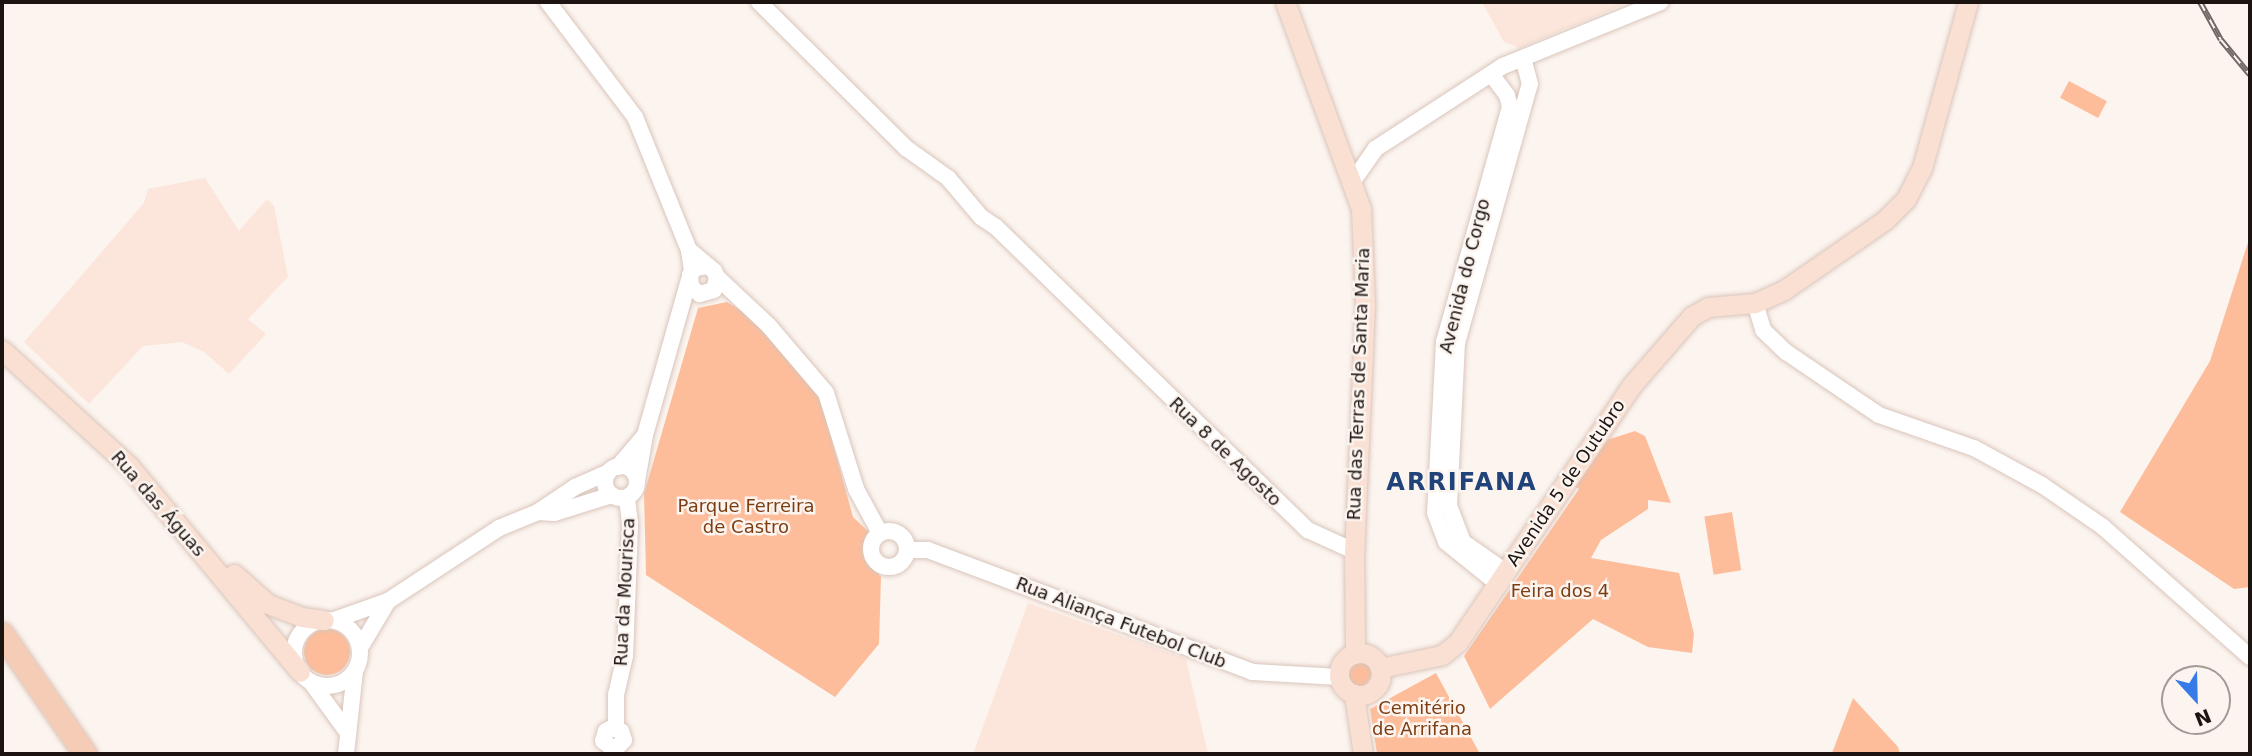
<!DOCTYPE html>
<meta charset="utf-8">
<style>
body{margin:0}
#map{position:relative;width:2252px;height:756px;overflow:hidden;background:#fcf4ef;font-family:"DejaVu Sans",sans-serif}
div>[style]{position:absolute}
.built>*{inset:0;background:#fce5da}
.green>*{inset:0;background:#fdbd9b;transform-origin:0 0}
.round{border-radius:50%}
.roads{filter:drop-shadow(0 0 2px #d9c5bb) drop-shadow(0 0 2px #d9c5bb)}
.minor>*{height:16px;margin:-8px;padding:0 8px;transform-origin:8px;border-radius:8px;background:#fff}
.minor>.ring{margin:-8px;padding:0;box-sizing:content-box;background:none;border:16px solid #fff;border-radius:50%}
.major>*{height:19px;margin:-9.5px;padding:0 9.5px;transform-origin:9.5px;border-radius:9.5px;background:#f9e0d3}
.major>.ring{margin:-9.5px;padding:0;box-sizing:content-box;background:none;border:19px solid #f9e0d3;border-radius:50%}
.highway>*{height:23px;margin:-11.5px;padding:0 11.5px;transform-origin:11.5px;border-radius:11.5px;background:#f5ccb6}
.rail>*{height:6px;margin-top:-3px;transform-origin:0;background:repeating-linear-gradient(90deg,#fcf4ef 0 10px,#706965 0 20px);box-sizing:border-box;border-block:2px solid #706965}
span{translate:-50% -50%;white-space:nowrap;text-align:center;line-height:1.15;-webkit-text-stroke:5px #fcf4ef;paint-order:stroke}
.street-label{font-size:18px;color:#1b1411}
.park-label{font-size:18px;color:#7d3d12}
.district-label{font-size:24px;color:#224379;font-weight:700;letter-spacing:2px}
.frame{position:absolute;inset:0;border:4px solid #1b1411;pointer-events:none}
.north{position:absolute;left:2161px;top:665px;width:70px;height:70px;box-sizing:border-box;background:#fcf4ef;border:2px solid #a29a96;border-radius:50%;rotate:158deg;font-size:19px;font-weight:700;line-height:28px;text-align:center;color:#1b1411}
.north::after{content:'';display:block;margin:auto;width:24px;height:32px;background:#377be9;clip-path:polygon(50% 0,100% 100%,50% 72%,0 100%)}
</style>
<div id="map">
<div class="built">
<i style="clip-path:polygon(1482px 2px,1630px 2px,1520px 48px,1504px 42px)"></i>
<i style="clip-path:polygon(205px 178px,239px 231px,267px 199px,274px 206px,288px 277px,248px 319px,266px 334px,229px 374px,204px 352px,182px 342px,143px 346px,89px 404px,24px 342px,144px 203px,148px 189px)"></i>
<i style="clip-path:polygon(1028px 603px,1186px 659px,1208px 754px,973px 754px)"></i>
</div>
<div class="green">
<i style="left:2069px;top:81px;width:43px;height:19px;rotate:28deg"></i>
<i style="clip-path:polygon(2250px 236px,2250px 587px,2234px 589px,2120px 512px,2210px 361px)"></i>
<i style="clip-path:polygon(727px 302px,755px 319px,820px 397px,853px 517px,870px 533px,865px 556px,881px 577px,879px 644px,835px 697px,646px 575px,644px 494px,698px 308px)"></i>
<i style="clip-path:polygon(1635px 431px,1645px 436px,1671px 503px,1648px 500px,1648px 509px,1601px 540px,1591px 558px,1679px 573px,1694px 634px,1692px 653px,1648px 647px,1593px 619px,1490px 709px,1464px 656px,1579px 489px,1572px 485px,1607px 440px)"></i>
<i style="left:1732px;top:512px;width:59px;height:28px;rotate:81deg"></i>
<i class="round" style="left:304px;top:629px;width:46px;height:46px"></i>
<i class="round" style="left:1343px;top:659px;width:28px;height:28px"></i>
<i style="clip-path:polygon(1436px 673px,1480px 754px,1377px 754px,1370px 709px)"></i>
<i style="clip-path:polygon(1853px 698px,1898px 747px,1900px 754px,1832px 753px)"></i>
</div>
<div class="roads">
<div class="minor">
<i style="left:548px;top:2px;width:144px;rotate:52.9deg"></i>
<i style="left:635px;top:117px;width:144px;rotate:67.9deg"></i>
<i style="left:689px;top:250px;width:21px;rotate:82deg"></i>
<i style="left:759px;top:2px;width:207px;rotate:44.8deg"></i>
<i style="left:906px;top:148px;width:52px;rotate:35.5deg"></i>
<i style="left:948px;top:178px;width:51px;rotate:49.8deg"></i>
<i style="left:981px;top:217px;width:18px;rotate:34deg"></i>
<i style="left:996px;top:227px;width:435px;rotate:44.2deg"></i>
<i style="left:1308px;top:530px;width:51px;rotate:24.5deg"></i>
<i style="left:1491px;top:74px;width:26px;rotate:53deg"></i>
<i style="left:1507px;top:95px;width:12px;rotate:76deg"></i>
<i style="left:1510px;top:107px;width:244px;rotate:105.7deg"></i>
<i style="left:1444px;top:342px;width:171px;rotate:93deg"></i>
<i style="left:1435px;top:513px;width:31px;rotate:69deg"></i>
<i style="left:1446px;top:542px;width:67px;rotate:38.9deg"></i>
<i style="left:1353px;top:181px;width:39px;rotate:-55deg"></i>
<i style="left:1375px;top:149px;width:153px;rotate:-33deg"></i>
<i style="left:1503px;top:66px;width:170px;rotate:-22.1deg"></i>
<i style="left:689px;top:250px;width:33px;rotate:40deg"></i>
<i style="left:714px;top:271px;width:7px;rotate:63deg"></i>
<i style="left:717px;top:277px;width:13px;rotate:103deg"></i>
<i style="left:714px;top:290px;width:15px;rotate:164deg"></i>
<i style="left:700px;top:294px;width:11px;rotate:-142deg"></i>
<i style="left:691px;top:287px;width:12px;rotate:-95deg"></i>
<i style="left:690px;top:275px;width:9px;rotate:-54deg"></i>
<i style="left:695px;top:268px;width:12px;rotate:-9deg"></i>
<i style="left:717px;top:277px;width:71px;rotate:43.3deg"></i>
<i style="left:769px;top:326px;width:88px;rotate:49.6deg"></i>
<i style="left:826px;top:393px;width:101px;rotate:72.6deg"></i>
<i style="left:856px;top:489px;width:50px;rotate:61.4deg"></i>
<i style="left:1755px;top:303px;width:28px;rotate:73deg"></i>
<i style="left:1763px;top:330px;width:32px;rotate:44deg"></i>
<i style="left:1786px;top:352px;width:112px;rotate:34.1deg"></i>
<i style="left:1879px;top:415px;width:101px;rotate:19.2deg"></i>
<i style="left:1974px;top:448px;width:77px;rotate:28.6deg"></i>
<i style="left:2042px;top:485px;width:74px;rotate:34.5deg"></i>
<i style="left:2103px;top:527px;width:196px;rotate:41.5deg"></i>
<i class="ring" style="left:605px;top:466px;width:16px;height:16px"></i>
<i style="left:618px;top:467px;width:42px;rotate:-49.8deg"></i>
<i style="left:637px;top:481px;width:47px;rotate:-80.1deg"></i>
<i style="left:645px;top:435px;width:161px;rotate:-74.2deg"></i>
<i style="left:538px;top:512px;width:45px;rotate:-34deg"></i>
<i style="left:575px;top:487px;width:37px;rotate:-24deg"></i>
<i class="ring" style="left:871px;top:531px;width:20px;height:20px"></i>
<i style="left:907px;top:550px;width:21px"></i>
<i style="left:928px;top:550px;width:346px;rotate:20.6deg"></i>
<i style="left:1252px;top:672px;width:87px;rotate:3.3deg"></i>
<i style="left:1506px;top:572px;width:52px;rotate:-145.1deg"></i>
<i style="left:1463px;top:542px;width:39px;rotate:-111deg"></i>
<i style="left:1449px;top:506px;width:163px;rotate:-87.2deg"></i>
<i style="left:1457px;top:343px;width:269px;rotate:-74.3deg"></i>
<i style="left:1530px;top:84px;width:27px;rotate:-105deg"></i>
<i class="ring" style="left:294px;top:620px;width:50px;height:50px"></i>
<i style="left:334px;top:620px;width:57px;rotate:-19.4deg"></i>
<i style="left:388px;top:601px;width:133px;rotate:-33.3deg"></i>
<i style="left:499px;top:528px;width:42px;rotate:-22.3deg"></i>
<i style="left:538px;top:512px;width:16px;rotate:4deg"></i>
<i style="left:554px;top:513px;width:61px;rotate:-17.2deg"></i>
<i style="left:360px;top:648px;width:55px;rotate:-59.2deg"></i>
<i style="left:311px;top:682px;width:63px;rotate:54deg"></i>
<i style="left:616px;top:728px;width:33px;rotate:-90deg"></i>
<i style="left:616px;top:695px;width:40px;rotate:-77deg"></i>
<i style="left:625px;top:656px;width:133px;rotate:-87.8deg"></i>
<i style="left:630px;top:523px;width:26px;rotate:-97deg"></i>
<i style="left:346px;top:754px;width:83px;rotate:-83.8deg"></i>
<i style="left:611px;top:754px;width:19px;rotate:-47deg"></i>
<i style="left:624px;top:740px;width:9px;rotate:-108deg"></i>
<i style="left:621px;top:731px;width:9px;rotate:-162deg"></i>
<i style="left:612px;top:728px;width:7px;rotate:153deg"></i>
<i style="left:606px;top:731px;width:10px;rotate:107deg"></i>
<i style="left:603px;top:741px;width:14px;rotate:36deg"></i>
</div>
<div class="major">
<i style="left:1285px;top:2px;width:221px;rotate:69.8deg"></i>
<i style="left:1361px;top:209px;width:95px;rotate:87.6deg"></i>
<i style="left:1365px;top:304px;width:247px;rotate:92.5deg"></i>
<i style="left:1354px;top:551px;width:103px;rotate:89.4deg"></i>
<i style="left:2px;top:350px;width:173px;rotate:42.4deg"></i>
<i style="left:130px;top:467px;width:266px;rotate:50.3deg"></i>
<i style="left:234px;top:574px;width:45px;rotate:41.4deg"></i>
<i style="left:268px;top:604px;width:36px;rotate:21deg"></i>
<i style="left:302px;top:617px;width:22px;rotate:8deg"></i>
<i class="ring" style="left:1339px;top:653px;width:23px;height:23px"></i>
<i style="left:1380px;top:668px;width:63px;rotate:-11.8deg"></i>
<i style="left:1442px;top:655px;width:21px;rotate:-39deg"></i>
<i style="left:1458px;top:642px;width:310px;rotate:-55.9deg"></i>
<i style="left:1632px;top:385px;width:91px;rotate:-49deg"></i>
<i style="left:1692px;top:316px;width:18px;rotate:-29deg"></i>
<i style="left:1708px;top:307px;width:47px;rotate:-4.9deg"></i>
<i style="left:1755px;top:303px;width:32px;rotate:-24deg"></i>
<i style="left:1784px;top:290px;width:123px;rotate:-34.7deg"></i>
<i style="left:1885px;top:220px;width:30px;rotate:-45deg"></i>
<i style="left:1906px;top:199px;width:35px;rotate:-63deg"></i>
<i style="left:1922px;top:168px;width:172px;rotate:-74.5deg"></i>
<i style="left:1354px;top:694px;width:61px;rotate:81.5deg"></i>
</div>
<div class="highway">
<i style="left:2px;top:634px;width:146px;rotate:55.3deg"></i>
</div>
</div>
<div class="rail">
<i style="left:2200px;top:2px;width:43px;rotate:61.1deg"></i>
<i style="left:2221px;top:40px;width:45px;rotate:50.4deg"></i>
</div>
<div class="street-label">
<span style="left:1465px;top:276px;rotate:-76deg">Avenida do Corgo</span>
<span style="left:1359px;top:384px;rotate:-88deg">Rua das Terras de Santa Maria</span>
<span style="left:1225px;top:452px;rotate:44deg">Rua 8 de Agosto</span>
<span style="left:1566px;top:483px;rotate:-56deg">Avenida 5 de Outubro</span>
<span style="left:158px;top:504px;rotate:49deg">Rua das Águas</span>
<span style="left:625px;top:592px;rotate:-87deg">Rua da Mourisca</span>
<span style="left:1121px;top:623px;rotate:21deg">Rua Aliança Futebol Club</span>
</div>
<div class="park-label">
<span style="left:746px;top:517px">Parque Ferreira<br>de Castro</span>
<span style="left:1560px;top:591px">Feira dos 4</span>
<span style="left:1422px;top:719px">Cemitério<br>de Arrifana</span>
</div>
<div class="district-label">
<span style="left:1462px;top:483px">ARRIFANA</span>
</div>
<div class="frame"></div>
<div class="north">N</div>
</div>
